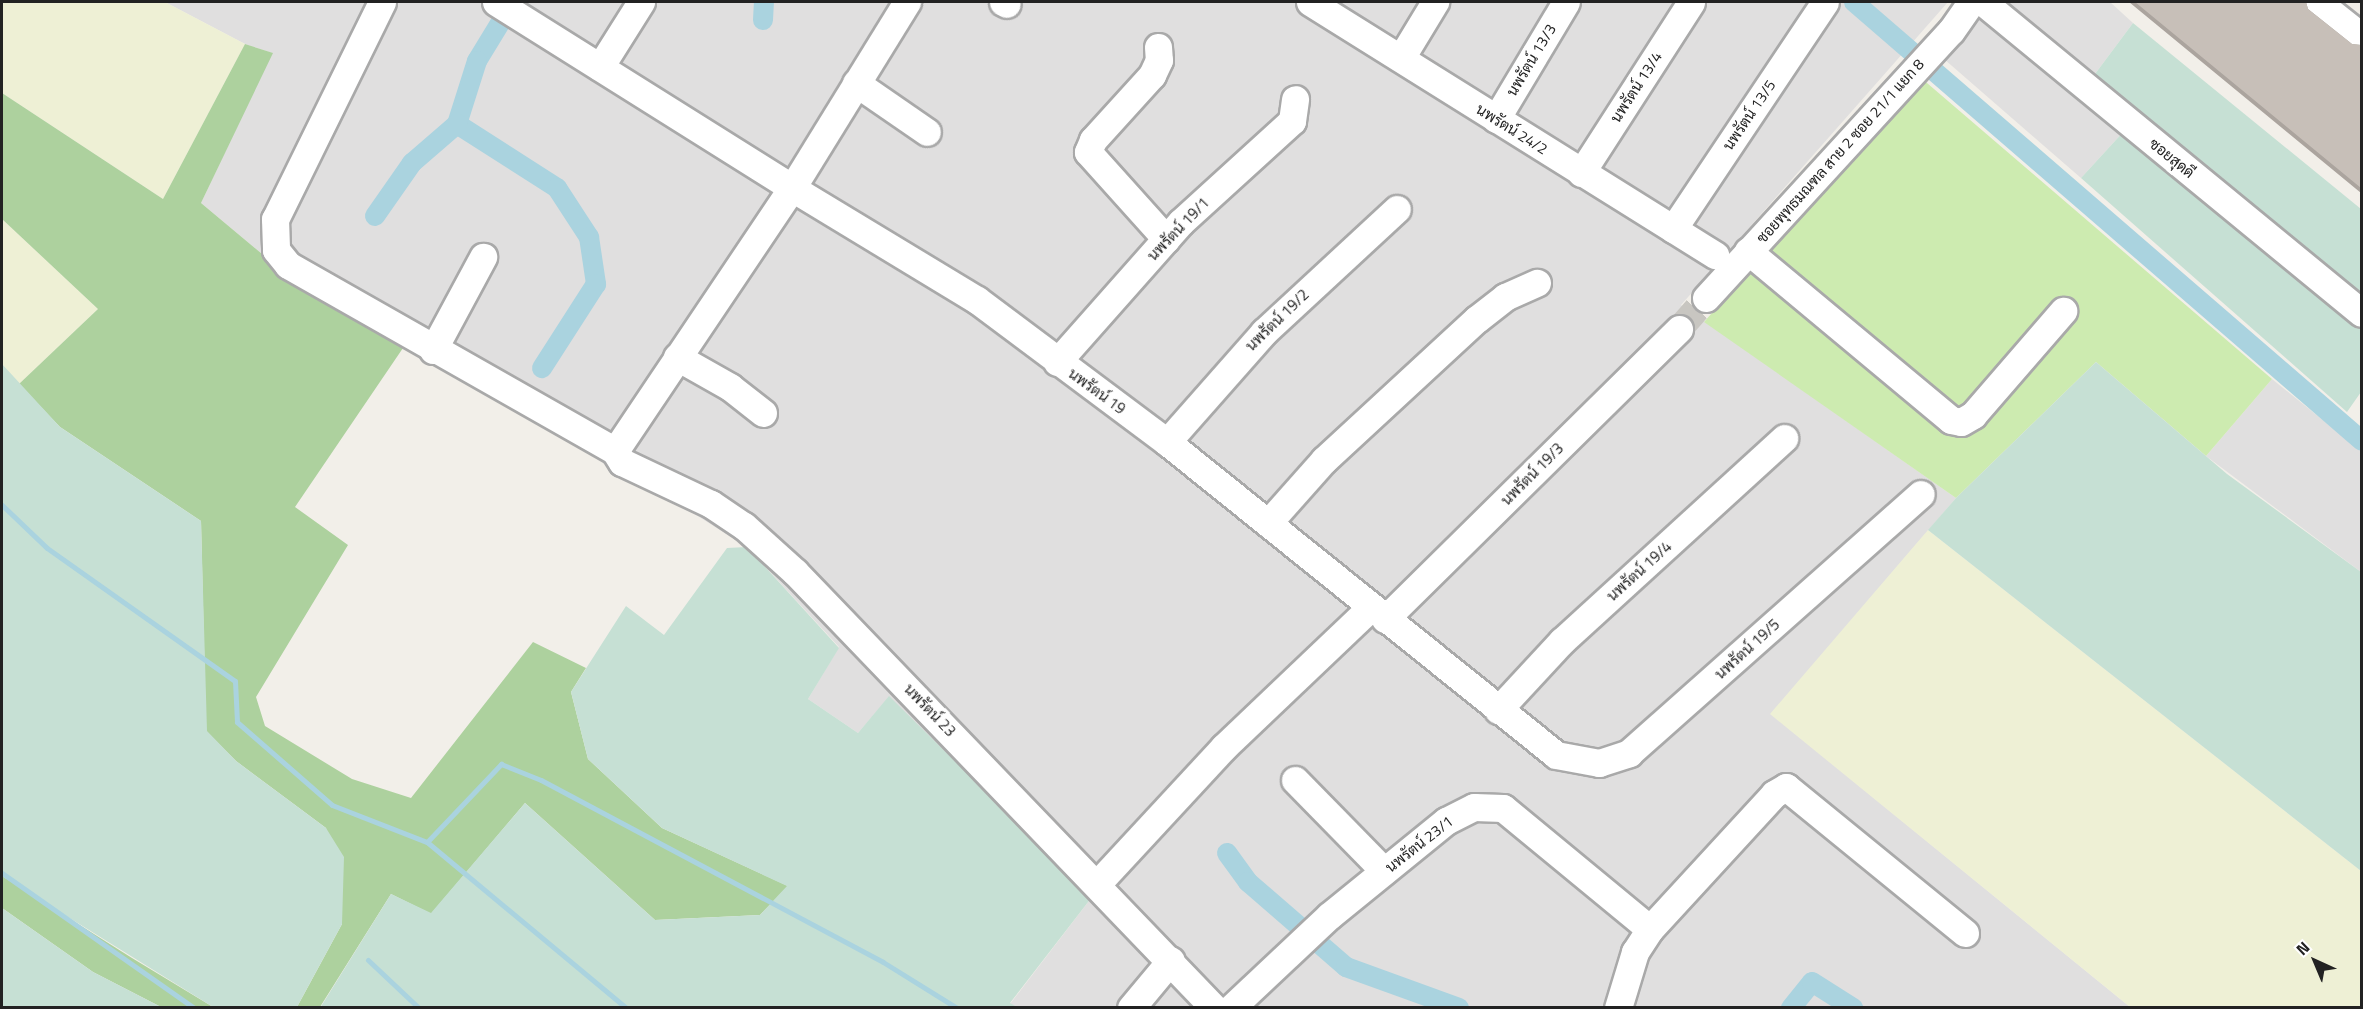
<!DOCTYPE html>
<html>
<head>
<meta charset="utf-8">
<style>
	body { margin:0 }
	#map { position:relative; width:2363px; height:1009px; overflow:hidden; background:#f2efe9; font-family:"Titillium Web",Sarabun,sans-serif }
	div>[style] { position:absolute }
	.residential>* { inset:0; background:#e0dfdf }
	.farmland>* { inset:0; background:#eef0d5 }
	.grass>* { inset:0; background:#cdebb0 }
	.forest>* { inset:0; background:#add19e }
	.wetland>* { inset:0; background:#c6e0d4 }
	.stream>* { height:5px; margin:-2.5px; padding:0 2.5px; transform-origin:2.5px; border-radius:2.5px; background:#aad3df }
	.canal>* { height:20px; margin:-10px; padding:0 10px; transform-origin:10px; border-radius:10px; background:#aad3df }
	.minor-tunnel>* { height:27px; margin-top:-13.5px; transform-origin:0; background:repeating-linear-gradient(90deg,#c8c6c1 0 27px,transparent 0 41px) }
	.roads { filter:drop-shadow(2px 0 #a9a9a9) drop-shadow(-2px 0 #a9a9a9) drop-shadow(0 2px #a9a9a9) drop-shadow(0 -2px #a9a9a9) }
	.minor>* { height:27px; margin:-13.5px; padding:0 13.5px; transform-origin:13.5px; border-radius:13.5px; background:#fff }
	.wall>* { inset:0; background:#aba49e }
	.building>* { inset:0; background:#c7bfb8 }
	span { translate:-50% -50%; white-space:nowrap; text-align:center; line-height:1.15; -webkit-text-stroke:6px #fff; paint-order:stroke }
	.street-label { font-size:15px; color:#222 }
	.frame { position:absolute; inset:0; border:3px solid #222; pointer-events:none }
	.north { position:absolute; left:2285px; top:931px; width:60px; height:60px; -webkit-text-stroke:4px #fff; paint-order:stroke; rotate:316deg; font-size:16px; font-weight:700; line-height:24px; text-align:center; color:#222 }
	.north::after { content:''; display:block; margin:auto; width:21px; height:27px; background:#222; clip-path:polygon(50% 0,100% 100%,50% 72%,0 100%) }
</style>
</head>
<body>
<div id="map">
	<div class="residential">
		<div style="clip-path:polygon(165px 2px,1948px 2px,1681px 305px,1956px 498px,1771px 714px,2130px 1007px,1017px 1007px,1010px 1004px,1092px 897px,889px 697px,858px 733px,808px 699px,839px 647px,747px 547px,658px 491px,403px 348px,274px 264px,201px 203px,272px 53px,245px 44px)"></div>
		<div style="clip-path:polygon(1995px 2px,2110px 2px,2133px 23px,2095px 74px,2137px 117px,2081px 178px,1944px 59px)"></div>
		<div style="clip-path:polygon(2272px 379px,2361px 451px,2361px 572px,2206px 456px)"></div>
	</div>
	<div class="farmland">
		<div style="clip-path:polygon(2px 2px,165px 2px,245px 44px,163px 199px,2px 93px)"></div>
		<div style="clip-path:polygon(2px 219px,98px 309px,19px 384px,2px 364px)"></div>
		<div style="clip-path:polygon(1928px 530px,2361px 871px,2361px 1007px,2130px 1007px,1770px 714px)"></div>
	</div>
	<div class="grass">
		<div style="clip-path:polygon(1920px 77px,2272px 379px,2206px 456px,2096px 362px,1956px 498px,1704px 322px)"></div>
	</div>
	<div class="forest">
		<div style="clip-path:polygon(245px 44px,273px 53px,201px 203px,274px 264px,403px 348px,295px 507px,348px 545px,256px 697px,265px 726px,352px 779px,411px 798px,533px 642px,586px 668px,571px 692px,588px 759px,662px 828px,788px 886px,760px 915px,655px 920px,525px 803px,431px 914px,391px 894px,320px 1007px,297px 1007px,342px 924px,326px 828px,236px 761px,206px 731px,201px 521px,60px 427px,19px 384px,98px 309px,2px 219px,2px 93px,163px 199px)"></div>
		<div style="clip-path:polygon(2px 876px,132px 958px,213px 1007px,161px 1007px,93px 972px,2px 908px)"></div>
	</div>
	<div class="wetland">
		<div style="clip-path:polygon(2133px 23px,2361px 209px,2361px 392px,2347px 412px,2081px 178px,2137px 117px,2095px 74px)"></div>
		<div style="clip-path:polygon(2096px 362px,2227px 474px,2361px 572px,2361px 871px,1928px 530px,1956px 498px)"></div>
		<div style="clip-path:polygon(2px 364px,60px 427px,201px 521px,207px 731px,236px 761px,326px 828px,344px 857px,342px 924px,297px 1007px,213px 1007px,2px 876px)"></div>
		<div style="clip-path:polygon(747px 547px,839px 648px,808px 699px,858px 733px,889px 696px,1092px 897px,1010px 1003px,1017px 1007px,320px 1008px,391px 894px,431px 913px,525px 803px,655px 920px,760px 915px,787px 886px,662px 828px,588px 759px,571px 692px,626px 606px,664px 635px,727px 548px)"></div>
		<div style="clip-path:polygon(2px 908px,93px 972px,161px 1007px,2px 1007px)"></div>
	</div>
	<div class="stream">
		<div style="left:2px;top:505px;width:62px;rotate:43.7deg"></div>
		<div style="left:47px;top:548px;width:230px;rotate:35.3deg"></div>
		<div style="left:235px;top:681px;width:41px;rotate:87.2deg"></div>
		<div style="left:237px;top:722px;width:126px;rotate:41.1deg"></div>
		<div style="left:332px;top:805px;width:102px;rotate:21.3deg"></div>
		<div style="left:427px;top:842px;width:108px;rotate:-46.5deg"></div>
		<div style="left:501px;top:764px;width:43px;rotate:21.8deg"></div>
		<div style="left:541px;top:780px;width:387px;rotate:28deg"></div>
		<div style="left:883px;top:962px;width:87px;rotate:31.9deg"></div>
		<div style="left:427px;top:842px;width:259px;rotate:39.8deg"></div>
		<div style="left:2px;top:873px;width:235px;rotate:35.1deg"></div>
		<div style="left:368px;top:960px;width:70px;rotate:43.3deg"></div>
	</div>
	<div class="canal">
		<div style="left:513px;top:2px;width:69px;rotate:121.4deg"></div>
		<div style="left:477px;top:61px;width:66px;rotate:107.6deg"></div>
		<div style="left:457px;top:124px;width:119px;rotate:32.6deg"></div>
		<div style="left:557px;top:188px;width:59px;rotate:56.9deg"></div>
		<div style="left:589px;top:237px;width:48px;rotate:81.5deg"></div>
		<div style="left:596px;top:284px;width:100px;rotate:122.7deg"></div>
		<div style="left:1854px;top:2px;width:671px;rotate:40.83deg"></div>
		<div style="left:763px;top:20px;width:18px;rotate:-87deg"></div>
		<div style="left:375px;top:216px;width:65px;rotate:-55.1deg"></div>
		<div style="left:412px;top:163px;width:60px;rotate:-40.9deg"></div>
		<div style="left:1227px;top:853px;width:36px;rotate:54deg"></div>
		<div style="left:1248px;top:882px;width:130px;rotate:40.9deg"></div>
		<div style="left:1346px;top:967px;width:120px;rotate:19.9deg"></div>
		<div style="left:1791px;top:1008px;width:33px;rotate:-51deg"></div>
		<div style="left:1812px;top:982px;width:49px;rotate:32.4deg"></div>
	</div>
	<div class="minor-tunnel">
		<div style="left:1679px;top:329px;width:41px;rotate:-48.9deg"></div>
	</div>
	<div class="roads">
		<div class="minor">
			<div style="left:382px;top:2px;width:242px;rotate:116.2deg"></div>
			<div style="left:275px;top:219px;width:31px;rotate:88deg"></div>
			<div style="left:276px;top:250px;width:19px;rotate:51deg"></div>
			<div style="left:288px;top:265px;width:376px;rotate:29.6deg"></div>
			<div style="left:615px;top:451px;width:13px;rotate:58deg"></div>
			<div style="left:622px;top:462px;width:98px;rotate:25.3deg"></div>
			<div style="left:711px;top:504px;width:40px;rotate:34deg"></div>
			<div style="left:744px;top:526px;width:69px;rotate:42deg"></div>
			<div style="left:795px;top:572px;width:605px;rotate:46.14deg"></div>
			<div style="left:496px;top:2px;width:350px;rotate:32.1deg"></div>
			<div style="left:792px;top:188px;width:216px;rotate:31.2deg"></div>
			<div style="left:977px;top:300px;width:237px;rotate:36.8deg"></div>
			<div style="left:1167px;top:442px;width:499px;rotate:38.8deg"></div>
			<div style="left:1556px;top:755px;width:44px;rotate:10.5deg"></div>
			<div style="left:1599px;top:763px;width:32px;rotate:-18deg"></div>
			<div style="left:1629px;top:753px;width:390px;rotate:-41.6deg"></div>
			<div style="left:1003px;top:2px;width:4px;rotate:27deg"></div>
			<div style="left:1310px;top:2px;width:478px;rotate:32deg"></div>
			<div style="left:1983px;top:2px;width:490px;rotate:39.4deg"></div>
			<div style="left:2318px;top:2px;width:56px;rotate:38.5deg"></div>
			<div style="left:1158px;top:47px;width:13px;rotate:86deg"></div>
			<div style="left:1159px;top:60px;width:17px;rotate:115deg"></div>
			<div style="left:1152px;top:75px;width:88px;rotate:132.2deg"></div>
			<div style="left:1093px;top:140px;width:13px;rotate:113deg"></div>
			<div style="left:1088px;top:152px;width:117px;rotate:48.1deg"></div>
			<div style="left:1401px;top:58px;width:66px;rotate:-58.7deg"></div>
			<div style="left:600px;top:67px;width:77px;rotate:-57.8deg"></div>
			<div style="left:856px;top:83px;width:86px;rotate:34.6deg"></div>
			<div style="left:1496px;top:119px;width:136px;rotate:-59.1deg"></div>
			<div style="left:1581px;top:173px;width:203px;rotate:-57.2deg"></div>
			<div style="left:1673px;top:229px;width:273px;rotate:-56.2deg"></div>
			<div style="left:1748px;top:251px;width:264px;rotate:39.8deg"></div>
			<div style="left:1951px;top:420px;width:10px;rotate:11deg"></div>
			<div style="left:1961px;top:422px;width:14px;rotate:-30deg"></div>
			<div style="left:1973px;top:415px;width:138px;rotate:-49.1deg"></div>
			<div style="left:1706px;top:298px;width:362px;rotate:-47.5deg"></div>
			<div style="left:1951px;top:31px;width:35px;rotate:-55deg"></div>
			<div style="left:433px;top:350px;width:106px;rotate:-61.7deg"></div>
			<div style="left:677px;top:357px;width:61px;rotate:29.5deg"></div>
			<div style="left:730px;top:387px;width:42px;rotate:38.2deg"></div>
			<div style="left:1057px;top:362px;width:187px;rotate:-48.5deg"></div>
			<div style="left:1181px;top:222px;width:150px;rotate:-42.3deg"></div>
			<div style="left:1292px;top:121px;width:22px;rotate:-82deg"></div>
			<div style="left:1167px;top:442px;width:147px;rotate:-48.6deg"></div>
			<div style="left:1264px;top:332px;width:181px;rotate:-42.8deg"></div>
			<div style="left:615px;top:451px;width:317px;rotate:-56.1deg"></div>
			<div style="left:792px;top:188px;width:219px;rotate:-58.3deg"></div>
			<div style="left:1268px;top:523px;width:84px;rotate:-48.4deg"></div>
			<div style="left:1324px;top:460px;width:208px;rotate:-42.7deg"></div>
			<div style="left:1477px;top:319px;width:36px;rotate:-38deg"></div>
			<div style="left:1505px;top:297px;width:35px;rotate:-24deg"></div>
			<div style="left:1385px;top:619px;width:413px;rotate:-44.6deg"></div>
			<div style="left:1498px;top:710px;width:94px;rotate:-47.2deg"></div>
			<div style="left:1562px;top:641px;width:301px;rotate:-42.4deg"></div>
			<div style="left:1295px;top:780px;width:127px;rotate:45.6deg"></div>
			<div style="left:1098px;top:883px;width:185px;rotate:-47.2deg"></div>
			<div style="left:1224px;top:747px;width:203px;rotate:-43.6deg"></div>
			<div style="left:1131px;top:1008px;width:62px;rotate:-50.2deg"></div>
			<div style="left:1231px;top:1008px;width:134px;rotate:-43.2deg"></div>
			<div style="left:1329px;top:916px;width:151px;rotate:-39.1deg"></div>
			<div style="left:1446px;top:821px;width:31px;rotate:-27deg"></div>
			<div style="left:1474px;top:807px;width:29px;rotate:2deg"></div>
			<div style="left:1503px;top:808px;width:190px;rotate:39.5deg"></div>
			<div style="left:1618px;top:1008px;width:59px;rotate:-73.1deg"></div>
			<div style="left:1635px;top:952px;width:27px;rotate:-57deg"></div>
			<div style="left:1650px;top:929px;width:183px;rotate:-47.4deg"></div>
			<div style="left:1774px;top:794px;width:14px;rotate:-30deg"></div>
			<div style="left:1786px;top:787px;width:231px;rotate:39.2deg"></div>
		</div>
	</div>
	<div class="wall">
		<div style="clip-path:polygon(2129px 2px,2306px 2px,2308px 9px,2352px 44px,2361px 45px,2361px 193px)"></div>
	</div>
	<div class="building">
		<div style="clip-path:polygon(2135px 2px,2306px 2px,2308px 9px,2352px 44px,2361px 45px,2361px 188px)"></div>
	</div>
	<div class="street-label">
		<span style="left:1531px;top:60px;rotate:-59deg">นพรัตน์ 13/3</span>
		<span style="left:1636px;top:87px;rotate:-57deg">นพรัตน์ 13/4</span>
		<span style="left:1749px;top:115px;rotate:-56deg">นพรัตน์ 13/5</span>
		<span style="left:1512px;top:129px;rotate:32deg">นพรัตน์ 24/2</span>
		<span style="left:1840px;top:151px;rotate:-48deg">ซอยพุทธมณฑล สาย 2 ซอย 21/1 แยก 8</span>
		<span style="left:2172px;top:158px;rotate:39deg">ซอยสุดดี</span>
		<span style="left:1178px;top:229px;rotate:-46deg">นพรัตน์ 19/1</span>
		<span style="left:1277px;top:320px;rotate:-44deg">นพรัตน์ 19/2</span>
		<span style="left:1097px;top:391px;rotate:36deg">นพรัตน์ 19</span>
		<span style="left:1532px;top:474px;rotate:-45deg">นพรัตน์ 19/3</span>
		<span style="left:1639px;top:571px;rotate:-42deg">นพรัตน์ 19/4</span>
		<span style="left:1747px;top:649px;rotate:-42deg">นพรัตน์ 19/5</span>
		<span style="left:930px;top:710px;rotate:46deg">นพรัตน์ 23</span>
		<span style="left:1419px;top:844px;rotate:-38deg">นพรัตน์ 23/1</span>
	</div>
	<div class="frame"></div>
	<div class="north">N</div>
</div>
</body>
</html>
